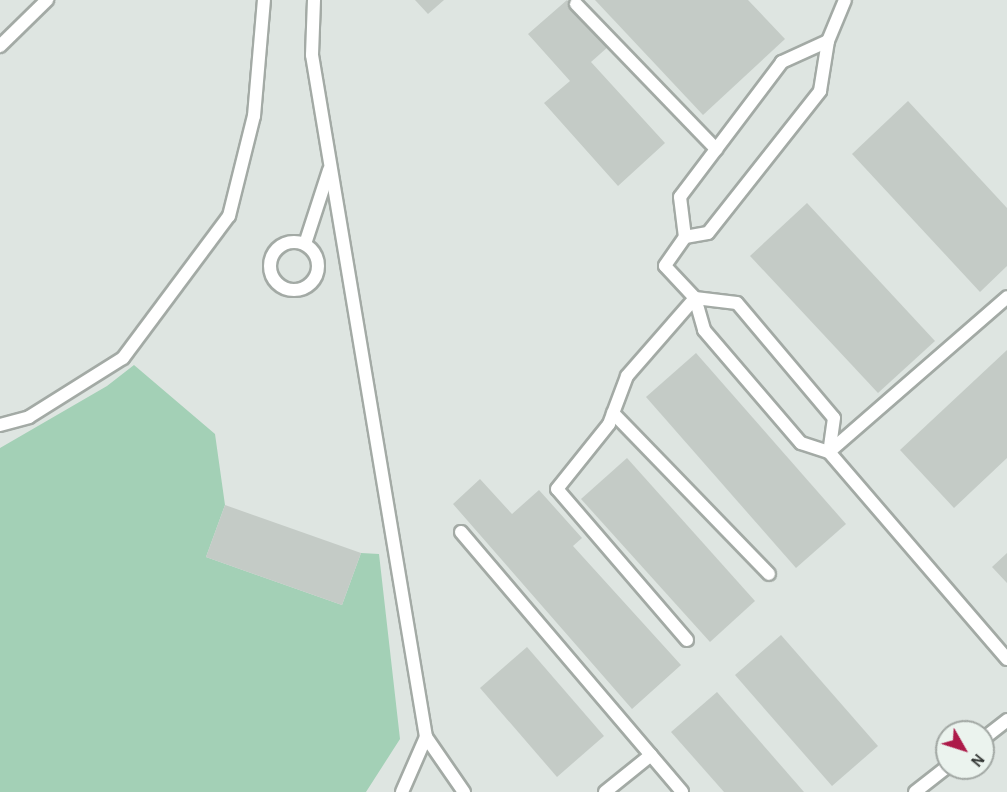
<!DOCTYPE html>
<html>
<head>
<meta charset="utf-8">
<style>
	body { margin:0 }
	#map { position:relative; width:1007px; height:792px; overflow:hidden; background:#dee5e1; font-family:"Alegreya Sans",sans-serif }
	div>[style] { position:absolute }
	.green>* { inset:0; background:#a3d0b6 }
	.building>* { inset:0; background:#c4cbc6 }
	.roads { filter:drop-shadow(2px 0 #a3aaa5) drop-shadow(-2px 0 #a3aaa5) drop-shadow(0 2px #a3aaa5) drop-shadow(0 -2px #a3aaa5) }
	.lane>* { height:12px; margin:-6px; padding:0 6px; transform-origin:6px; border-radius:6px; background:#fff }
	.lane>.ring { margin:-6px; padding:0; box-sizing:content-box; background:none; border:12px solid #fff; border-radius:50% }
	span { translate:-50% -50%; white-space:nowrap; text-align:center; line-height:1.15; -webkit-text-stroke:6px #ebf3ee; paint-order:stroke }
	.north { position:absolute; left:935px; top:720px; width:60px; height:60px; box-sizing:border-box; background:#ebf3ee; border:2px solid #a2a8a4; border-radius:50%; rotate:129deg; font-size:16px; font-weight:700; line-height:24px; text-align:center; color:#353836 }
	.north::after { content:''; display:block; margin:auto; width:21px; height:27px; background:#ad1a49; clip-path:polygon(50% 0,100% 100%,50% 72%,0 100%) }
</style>
</head>
<body>
<div id="map">
	<div class="green">
		<div style="clip-path:polygon(134px 365px,215px 434px,225px 505px,206px 557px,342px 605px,361px 553px,379px 554px,400px 739px,366px 792px,0 792px,0 448px,107px 386px)"></div>
	</div>
	<div class="building">
		<div style="clip-path:polygon(415px 0,444px 0,428px 14px)"></div>
		<div style="clip-path:polygon(567px 0,609px 46px,591px 62px,665px 143px,618px 186px,544px 103px,570px 81px,528px 34px)"></div>
		<div style="clip-path:polygon(595px 0,748px 0,785px 39px,703px 115px)"></div>
		<div style="clip-path:polygon(908px 101px,1007px 208px,1007px 266px,980px 292px,852px 154px)"></div>
		<div style="clip-path:polygon(807px 203px,935px 341px,878px 393px,750px 256px)"></div>
		<div style="clip-path:polygon(1007px 350px,1007px 458px,954px 508px,900px 450px)"></div>
		<div style="clip-path:polygon(696px 353px,846px 524px,796px 568px,646px 397px)"></div>
		<div style="clip-path:polygon(627px 458px,755px 601px,710px 642px,581px 499px)"></div>
		<div style="clip-path:polygon(480px 479px,512px 514px,539px 490px,582px 538px,573px 546px,681px 665px,632px 709px,453px 504px)"></div>
		<div style="clip-path:polygon(225px 505px,361px 553px,342px 605px,206px 557px)"></div>
		<div style="clip-path:polygon(1007px 553px,1007px 583px,992px 567px)"></div>
		<div style="clip-path:polygon(781px 635px,878px 746px,832px 786px,735px 675px)"></div>
		<div style="clip-path:polygon(527px 647px,604px 736px,557px 777px,480px 688px)"></div>
		<div style="clip-path:polygon(717px 692px,804px 792px,724px 792px,671px 732px)"></div>
	</div>
	<div class="roads">
		<div class="lane">
			<div style="left:314px;top:0;width:55px;rotate:92.1deg"></div>
			<div style="left:312px;top:55px;width:691px;rotate:80.51deg"></div>
			<div style="left:426px;top:737px;width:60px;rotate:113.6deg"></div>
			<div style="left:576px;top:4px;width:202px;rotate:46deg"></div>
			<div style="left:828px;top:41px;width:44px;rotate:-67.5deg"></div>
			<div style="left:0;top:46px;width:66px;rotate:-44.4deg"></div>
			<div style="left:685px;top:237px;width:23px;rotate:-10deg"></div>
			<div style="left:708px;top:233px;width:181px;rotate:-51.7deg"></div>
			<div style="left:820px;top:91px;width:51px;rotate:-80.9deg"></div>
			<div style="left:828px;top:41px;width:51px;rotate:155.5deg"></div>
			<div style="left:782px;top:62px;width:169px;rotate:127.1deg"></div>
			<div style="left:680px;top:197px;width:40px;rotate:82.9deg"></div>
			<div style="left:685px;top:237px;width:35px;rotate:125deg"></div>
			<div style="left:665px;top:266px;width:44px;rotate:46.8deg"></div>
			<div style="left:695px;top:298px;width:33px;rotate:74deg"></div>
			<div style="left:704px;top:330px;width:149px;rotate:49.4deg"></div>
			<div style="left:801px;top:443px;width:29px;rotate:18deg"></div>
			<div style="left:829px;top:452px;width:273px;rotate:49.3deg"></div>
			<div class="ring" style="left:270px;top:242px;width:36px;height:36px"></div>
			<div style="left:305px;top:244px;width:78px;rotate:-72deg"></div>
			<div style="left:695px;top:298px;width:42px;rotate:6.8deg"></div>
			<div style="left:737px;top:303px;width:150px;rotate:49.9deg"></div>
			<div style="left:834px;top:418px;width:34px;rotate:98deg"></div>
			<div style="left:613px;top:413px;width:224px;rotate:45.9deg"></div>
			<div style="left:0;top:425px;width:30px;rotate:-15deg"></div>
			<div style="left:29px;top:417px;width:111px;rotate:-32.1deg"></div>
			<div style="left:123px;top:358px;width:177px;rotate:-53.3deg"></div>
			<div style="left:229px;top:216px;width:103px;rotate:-76deg"></div>
			<div style="left:254px;top:116px;width:116px;rotate:-85.1deg"></div>
			<div style="left:829px;top:452px;width:236px;rotate:-41deg"></div>
			<div style="left:461px;top:532px;width:341px;rotate:49.6deg"></div>
			<div style="left:687px;top:640px;width:199px;rotate:-130.7deg"></div>
			<div style="left:557px;top:489px;width:83px;rotate:-51.3deg"></div>
			<div style="left:609px;top:424px;width:51px;rotate:-69.4deg"></div>
			<div style="left:627px;top:376px;width:103px;rotate:-48.9deg"></div>
			<div style="left:426px;top:737px;width:67px;rotate:55.4deg"></div>
			<div style="left:983px;top:739px;width:31px;rotate:-38deg"></div>
			<div style="left:605px;top:792px;width:59px;rotate:-38.8deg"></div>
			<div style="left:915px;top:792px;width:41px;rotate:-38deg"></div>
		</div>
	</div>
	<div class="north">N</div>
</div>
</body>
</html>
